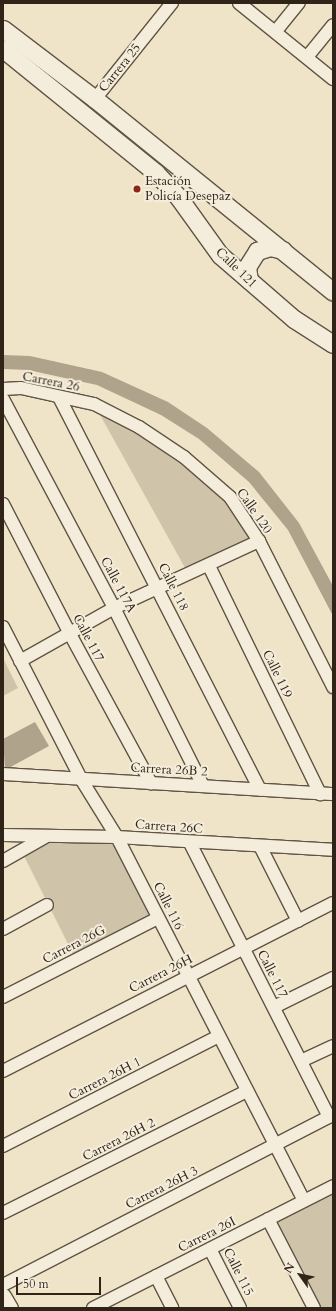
<!DOCTYPE html>
<html>
<head>
<meta charset="utf-8">
<style>
	body { margin:0 }
	#map { position:relative; width:336px; height:1311px; overflow:hidden; background:#f0e4c8; font-family:Cardo,serif }
	div>[style] { position:absolute }
	.green>* { inset:0; background:#cfc3aa }
	.water>* { inset:0; background:#afa38c }
	.roads { filter:drop-shadow(1px 0 #605445) drop-shadow(-1px 0 #605445) drop-shadow(0 1px #605445) drop-shadow(0 -1px #605445) }
	.minor>* { height:12px; margin:-6px; padding:0 6px; transform-origin:6px; border-radius:6px; background:#f5eddb }
	.tertiary>* { height:15px; margin:-7.5px; padding:0 7.5px; transform-origin:7.5px; border-radius:7.5px; background:#f5eddb }
	.secondary>* { height:17px; margin:-8.5px; padding:0 8.5px; transform-origin:8.5px; border-radius:8.5px; background:#f5eddb }
	.dots>* { width:11px; height:11px; translate:-50% -50%; box-sizing:border-box; border:2px solid #f5eddb; border-radius:50% }
	span { translate:-50% -50%; white-space:nowrap; text-align:center; line-height:1.15; -webkit-text-stroke:4px #f5eddb; paint-order:stroke }
	.street-label { font-size:13px; color:#302419 }
	.poi-label { font-size:13px; color:#302419 }
	.left { translate:0 -50%; text-align:left }
	.frame { position:absolute; inset:0; border:4px solid #302419; pointer-events:none }
	.north { position:absolute; left:280px; top:1255px; width:40px; height:40px; -webkit-text-stroke:3px #f5eddb; paint-order:stroke; rotate:303deg; font-size:11px; font-weight:700; line-height:16px; text-align:center; color:#302419 }
	.north::after { content:''; display:block; margin:auto; width:14px; height:18px; background:#302419; clip-path:polygon(50% 0,100% 100%,50% 72%,0 100%) }
	.scale { position:absolute; left:16px; top:1277px; width:85px; height:18px; box-sizing:border-box; border:2px solid #302419; border-top:0; padding-left:5px; font-size:12px; line-height:14px; white-space:nowrap; color:#302419; -webkit-text-stroke:3px #f5eddb; paint-order:stroke }
</style>
</head>
<body>
<div id="map">
	<div class="green">
		<div style="clip-path:polygon(94px 404px,139px 427px,230px 497px,259px 541px,189px 575px)"></div>
		<div style="clip-path:polygon(3px 658px,18px 688px,3px 696px)"></div>
		<div style="clip-path:polygon(45px 837px,117px 837px,158px 918px,76px 960px,22px 852px)"></div>
		<div style="clip-path:polygon(333px 1186px,333px 1308px,314px 1308px,268px 1219px)"></div>
	</div>
	<div class="water">
		<div style="clip-path:polygon(3px 355px,30px 356px,102px 372px,168px 402px,207px 428px,259px 472px,299px 523px,333px 586px,333px 616px,288px 530px,249px 482px,199px 439px,161px 415px,97px 385px,28px 370px,3px 369px)"></div>
		<div style="clip-path:polygon(35px 722px,49px 746px,5px 770px,3px 739px)"></div>
	</div>
	<div class="roads">
		<div class="minor">
			<div style="left:239px;top:3px;width:121px;rotate:39deg"></div>
			<div style="left:276px;top:31px;width:36px;rotate:-51deg"></div>
			<div style="left:307px;top:57px;width:41px;rotate:-50.9deg"></div>
			<div style="left:95px;top:99px;width:123px;rotate:-51.3deg"></div>
			<div style="left:3px;top:389px;width:18px;rotate:-3deg"></div>
			<div style="left:21px;top:388px;width:75px;rotate:12.4deg"></div>
			<div style="left:94px;top:404px;width:51px;rotate:27.1deg"></div>
			<div style="left:139px;top:427px;width:54px;rotate:33.7deg"></div>
			<div style="left:184px;top:457px;width:61px;rotate:41deg"></div>
			<div style="left:230px;top:497px;width:53px;rotate:56.6deg"></div>
			<div style="left:259px;top:541px;width:164px;rotate:63.1deg"></div>
			<div style="left:59px;top:397px;width:441px;rotate:62.9deg"></div>
			<div style="left:3px;top:399px;width:237px;rotate:62deg"></div>
			<div style="left:114px;top:608px;width:199px;rotate:63.4deg"></div>
			<div style="left:3px;top:504px;width:146px;rotate:62.7deg"></div>
			<div style="left:70px;top:634px;width:170px;rotate:61.5deg"></div>
			<div style="left:209px;top:566px;width:254px;rotate:64deg"></div>
			<div style="left:3px;top:627px;width:171px;rotate:62.8deg"></div>
			<div style="left:81px;top:779px;width:68px;rotate:58.2deg"></div>
			<div style="left:117px;top:837px;width:409px;rotate:62.8deg"></div>
			<div style="left:20px;top:661px;width:108px;rotate:-29.4deg"></div>
			<div style="left:114px;top:608px;width:160px;rotate:-24.8deg"></div>
			<div style="left:3px;top:774px;width:331px;rotate:3.5deg"></div>
			<div style="left:3px;top:835px;width:114px;rotate:1deg"></div>
			<div style="left:117px;top:837px;width:216px;rotate:3.4deg"></div>
			<div style="left:190px;top:843px;width:307px;rotate:63.1deg"></div>
			<div style="left:260px;top:846px;width:84px;rotate:63.1deg"></div>
			<div style="left:3px;top:861px;width:48px;rotate:-29.7deg"></div>
			<div style="left:3px;top:929px;width:50px;rotate:-28.6deg"></div>
			<div style="left:3px;top:997px;width:174px;rotate:-27deg"></div>
			<div style="left:274px;top:1007px;width:66px;rotate:-26.2deg"></div>
			<div style="left:301px;top:1061px;width:35px;rotate:-25deg"></div>
			<div style="left:3px;top:1071px;width:370px;rotate:-27deg"></div>
			<div style="left:3px;top:1146px;width:242px;rotate:-27deg"></div>
			<div style="left:3px;top:1213px;width:273px;rotate:-26.6deg"></div>
			<div style="left:268px;top:1219px;width:100px;rotate:62.7deg"></div>
			<div style="left:210px;top:1249px;width:66px;rotate:63deg"></div>
			<div style="left:156px;top:1276px;width:36px;rotate:63deg"></div>
			<div style="left:3px;top:1285px;width:371px;rotate:-27.3deg"></div>
			<div style="left:93px;top:1308px;width:269px;rotate:-26.9deg"></div>
		</div>
		<div class="tertiary">
			<div style="left:3px;top:1296px;width:14px;rotate:60deg"></div>
		</div>
		<div class="secondary">
			<div style="left:3px;top:29px;width:116px;rotate:37.3deg"></div>
			<div style="left:95px;top:99px;width:306px;rotate:39deg"></div>
			<div style="left:3px;top:49px;width:197px;rotate:39deg"></div>
			<div style="left:156px;top:173px;width:34px;rotate:47deg"></div>
			<div style="left:179px;top:198px;width:70px;rotate:54.3deg"></div>
			<div style="left:220px;top:255px;width:98px;rotate:40.9deg"></div>
			<div style="left:294px;top:319px;width:46px;rotate:32.7deg"></div>
			<div style="left:249px;top:280px;width:13px;rotate:-99deg"></div>
			<div style="left:247px;top:267px;width:19px;rotate:-58deg"></div>
			<div style="left:257px;top:251px;width:14px;rotate:-17deg"></div>
			<div style="left:270px;top:247px;width:13px;rotate:13deg"></div>
		</div>
	</div>
	<div class="dots">
		<div style="left:137px;top:189px;background:#8f2418"></div>
	</div>
	<div class="street-label">
		<span style="left:120px;top:68px;rotate:-51deg">Carrera 25</span>
		<span style="left:236px;top:268px;rotate:44deg">Calle 121</span>
		<span style="left:51px;top:382px;rotate:11deg">Carrera 26</span>
		<span style="left:254px;top:511px;rotate:55deg">Calle 120</span>
		<span style="left:118px;top:585px;rotate:62deg">Calle 117A</span>
		<span style="left:173px;top:587px;rotate:63deg">Calle 118</span>
		<span style="left:88px;top:638px;rotate:62deg">Calle 117</span>
		<span style="left:277px;top:674px;rotate:64deg">Calle 119</span>
		<span style="left:169px;top:770px;rotate:3deg">Carrera 26B 2</span>
		<span style="left:169px;top:827px;rotate:4deg">Carrera 26C</span>
		<span style="left:168px;top:906px;rotate:63deg">Calle 116</span>
		<span style="left:74px;top:945px;rotate:-27deg">Carrera 26G</span>
		<span style="left:161px;top:974px;rotate:-27deg">Carrera 26H</span>
		<span style="left:272px;top:974px;rotate:63deg">Calle 117</span>
		<span style="left:105px;top:1079px;rotate:-27deg">Carrera 26H 1</span>
		<span style="left:119px;top:1140px;rotate:-27deg">Carrera 26H 2</span>
		<span style="left:162px;top:1188px;rotate:-27deg">Carrera 26H 3</span>
		<span style="left:207px;top:1235px;rotate:-27deg">Carrera 26I</span>
		<span style="left:238px;top:1272px;rotate:63deg">Calle 115</span>
	</div>
	<div class="poi-label">
		<span class="left" style="left:145px;top:189px">Estación<br>Policía Desepaz</span>
	</div>
	<div class="frame"></div>
	<div class="north">N</div>
	<div class="scale">50 m</div>
</div>
</body>
</html>
